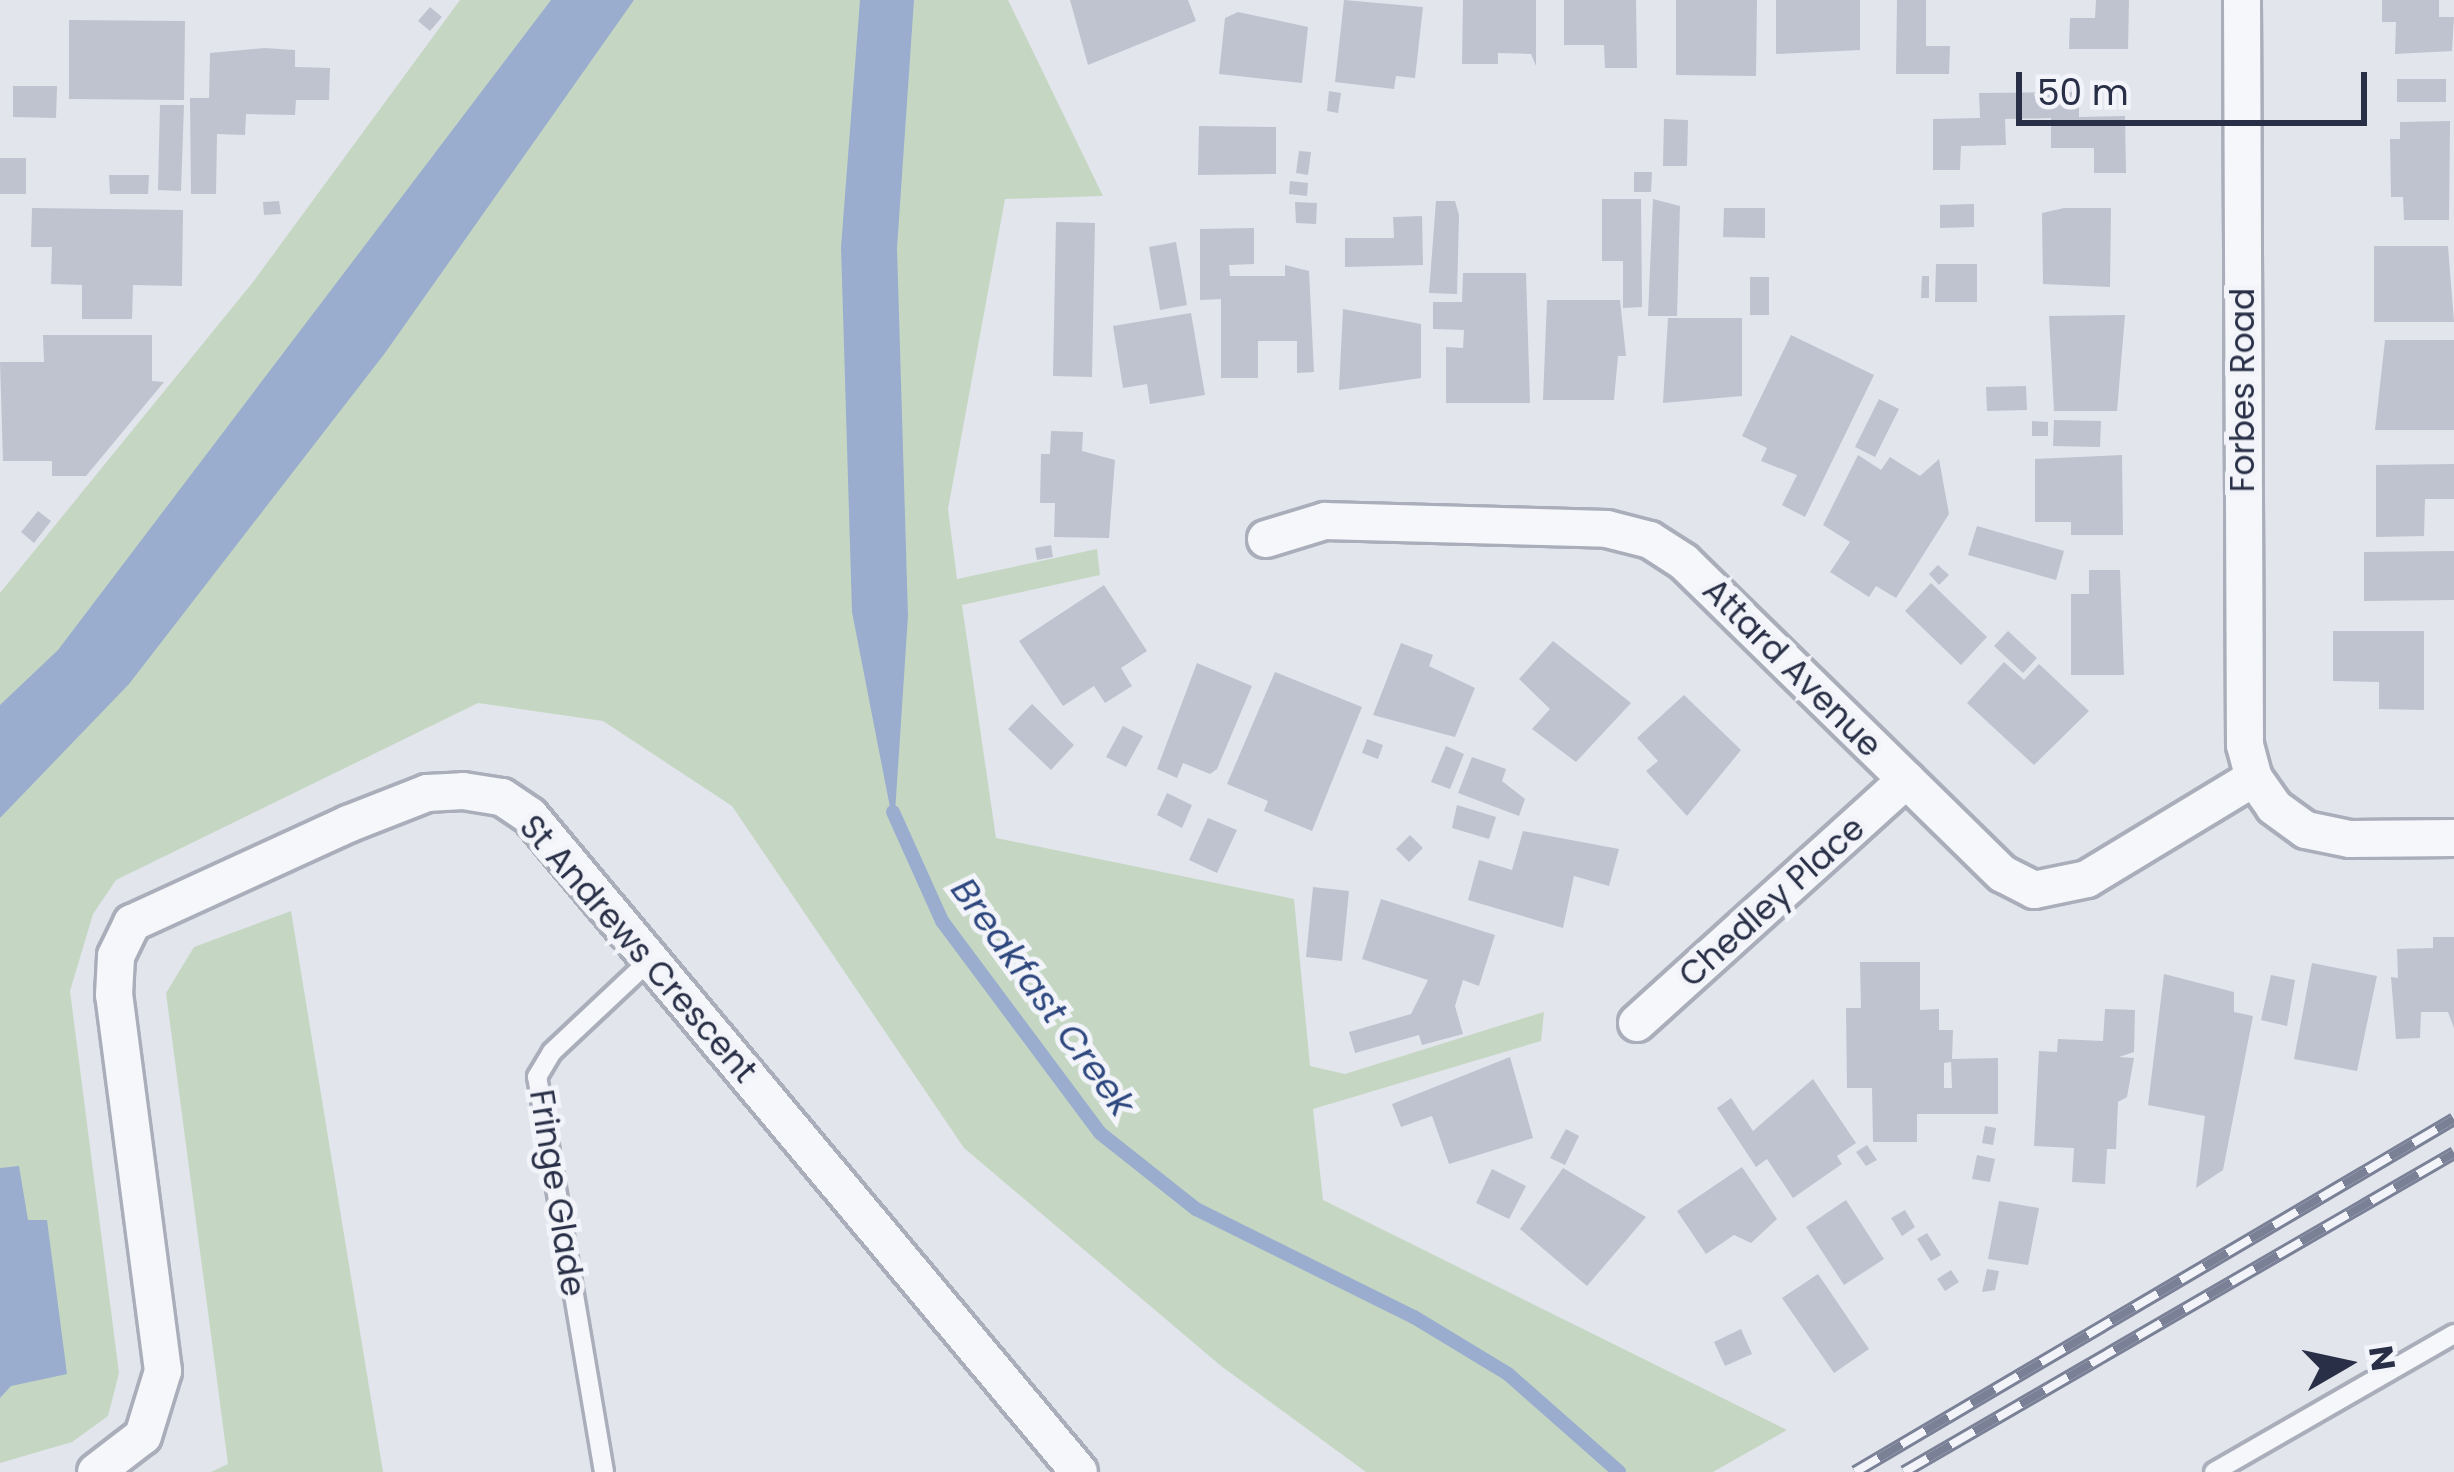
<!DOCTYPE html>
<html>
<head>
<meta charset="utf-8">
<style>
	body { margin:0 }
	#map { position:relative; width:2454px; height:1472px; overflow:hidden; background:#e2e5ec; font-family:Poppins,sans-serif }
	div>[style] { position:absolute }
	.green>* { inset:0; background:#c5d7c3 }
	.water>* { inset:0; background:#9aadcf }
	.stream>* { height:14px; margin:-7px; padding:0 7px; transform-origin:7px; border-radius:7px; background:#9aadcf }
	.building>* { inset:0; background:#bfc3cf }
	.roads { filter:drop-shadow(3px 0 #aaaeba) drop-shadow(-3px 0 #aaaeba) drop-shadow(0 3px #aaaeba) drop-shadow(0 -3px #aaaeba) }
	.service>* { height:18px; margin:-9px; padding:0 9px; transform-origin:9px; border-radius:9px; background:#f6f7fa }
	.minor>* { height:36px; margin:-18px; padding:0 18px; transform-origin:18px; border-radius:18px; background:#f6f7fa }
	.rail>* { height:14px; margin-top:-7px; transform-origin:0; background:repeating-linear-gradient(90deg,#f2f4f9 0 27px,#7a8197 0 54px); box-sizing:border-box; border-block:3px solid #7a8197 }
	span { translate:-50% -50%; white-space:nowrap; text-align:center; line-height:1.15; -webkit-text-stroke:10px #f2f4f9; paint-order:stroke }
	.street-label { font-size:33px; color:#282f46 }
	.water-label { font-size:36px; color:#2e487f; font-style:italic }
	.north { position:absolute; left:2286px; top:1304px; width:120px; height:120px; -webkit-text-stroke:9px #f2f4f9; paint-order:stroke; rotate:81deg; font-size:33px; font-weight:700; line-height:48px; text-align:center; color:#282f46 }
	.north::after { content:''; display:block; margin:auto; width:42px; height:54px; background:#282f46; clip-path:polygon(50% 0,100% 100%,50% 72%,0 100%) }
	.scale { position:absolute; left:2016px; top:72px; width:351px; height:54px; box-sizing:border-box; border:6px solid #282f46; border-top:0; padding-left:15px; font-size:36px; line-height:42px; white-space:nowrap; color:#282f46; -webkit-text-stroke:9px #f2f4f9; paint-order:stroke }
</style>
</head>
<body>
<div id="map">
	<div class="green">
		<div style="clip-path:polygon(460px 0,1008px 0,1103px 196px,1005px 199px,948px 509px,957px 579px,1097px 549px,1100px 575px,962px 605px,996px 838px,1294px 899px,1310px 1066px,1345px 1074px,1544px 1012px,1541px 1041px,1313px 1109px,1323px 1200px,1787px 1430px,1713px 1472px,1366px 1472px,1221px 1366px,964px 1148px,732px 806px,603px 721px,478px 703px,116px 880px,93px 914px,70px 991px,119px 1373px,108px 1416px,72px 1442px,0 1463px,0 593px,253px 282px)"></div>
		<div style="clip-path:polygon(291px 911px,383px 1472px,211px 1472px,228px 1464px,166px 993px,194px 947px)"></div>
	</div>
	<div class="water">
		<div style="clip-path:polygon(551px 0,634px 0,385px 353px,129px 684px,0 818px,0 705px,58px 650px)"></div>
		<div style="clip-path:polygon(860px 0,914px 0,897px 248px,908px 616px,894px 828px,852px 612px,841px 247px)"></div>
		<div style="clip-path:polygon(19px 1166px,28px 1220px,47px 1220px,67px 1374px,11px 1386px,0 1398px,0 1168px)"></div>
	</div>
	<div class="stream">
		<div style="left:893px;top:812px;width:120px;rotate:65.8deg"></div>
		<div style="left:942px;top:921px;width:264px;rotate:53.3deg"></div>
		<div style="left:1100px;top:1133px;width:122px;rotate:38.4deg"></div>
		<div style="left:1196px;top:1209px;width:243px;rotate:26.4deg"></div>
		<div style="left:1414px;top:1317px;width:110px;rotate:31.2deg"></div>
		<div style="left:1508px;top:1374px;width:148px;rotate:41.4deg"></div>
	</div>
	<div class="building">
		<div style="clip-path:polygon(1070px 0,1188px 0,1196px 21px,1088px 65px)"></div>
		<div style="clip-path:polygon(1344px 0,1423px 7px,1415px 78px,1396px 76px,1394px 89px,1335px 82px)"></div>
		<div style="clip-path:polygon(1463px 0,1536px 0,1536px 66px,1531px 54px,1498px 53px,1498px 64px,1462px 64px)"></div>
		<div style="clip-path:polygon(1564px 0,1636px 0,1637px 68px,1605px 68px,1604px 45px,1564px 45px)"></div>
		<div style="clip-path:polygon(1676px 0,1757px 0,1756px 76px,1676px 75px)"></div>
		<div style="clip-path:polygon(1776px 0,1860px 0,1860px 50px,1776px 54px)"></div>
		<div style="clip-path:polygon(1897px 0,1926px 0,1926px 46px,1950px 46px,1949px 74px,1896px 74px)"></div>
		<div style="clip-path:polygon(2096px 0,2129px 0,2128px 49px,2069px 49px,2070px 18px,2095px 18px)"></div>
		<div style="clip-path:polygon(2382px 0,2439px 0,2439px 17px,2454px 17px,2452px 51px,2395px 54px,2396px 22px,2382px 22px)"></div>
		<div style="clip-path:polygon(430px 7px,442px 17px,430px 31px,418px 21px)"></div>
		<div style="clip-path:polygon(1238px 12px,1308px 27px,1302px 83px,1219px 74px,1225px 18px)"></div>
		<div style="clip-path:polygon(69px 20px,185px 21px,184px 100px,69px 99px)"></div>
		<div style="clip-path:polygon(265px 48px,295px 50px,295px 67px,330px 68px,329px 100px,296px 100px,295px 115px,246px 114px,245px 135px,217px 134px,216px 194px,191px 194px,190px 98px,209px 98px,210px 53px)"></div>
		<div style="clip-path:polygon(2397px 79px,2446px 79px,2446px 102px,2397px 102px)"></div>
		<div style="clip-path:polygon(13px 86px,57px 86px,56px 118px,13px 117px)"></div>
		<div style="clip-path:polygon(1329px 91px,1341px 93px,1338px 113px,1327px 111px)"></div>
		<div style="clip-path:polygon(2079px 92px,2079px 117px,2125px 116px,2126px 173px,2094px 173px,2094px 148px,2051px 148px,2051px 118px,2005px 119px,2006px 145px,1961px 146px,1960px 170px,1933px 170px,1933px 119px,1980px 118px,1979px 93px)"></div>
		<div style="clip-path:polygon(160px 105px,184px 105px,181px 191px,158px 190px)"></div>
		<div style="clip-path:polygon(1664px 119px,1688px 120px,1687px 166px,1663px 166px)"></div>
		<div style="clip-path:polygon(2450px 121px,2449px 220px,2404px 220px,2403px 197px,2391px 197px,2390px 139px,2400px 139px,2400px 122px)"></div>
		<div style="clip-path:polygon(1199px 126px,1276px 127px,1276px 174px,1198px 175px)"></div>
		<div style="clip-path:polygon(1299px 151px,1311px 152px,1308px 175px,1296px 173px)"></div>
		<div style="clip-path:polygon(0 158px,26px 158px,26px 194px,0 194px)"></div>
		<div style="clip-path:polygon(1634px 172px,1652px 172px,1651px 192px,1634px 192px)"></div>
		<div style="clip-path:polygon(109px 175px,149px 175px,148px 194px,110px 194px)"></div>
		<div style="clip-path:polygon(1290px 181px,1308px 183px,1307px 196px,1289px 194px)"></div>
		<div style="clip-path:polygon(1602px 199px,1641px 199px,1642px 307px,1623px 308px,1623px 261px,1602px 261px)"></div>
		<div style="clip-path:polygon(1653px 199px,1680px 206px,1677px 316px,1648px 316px)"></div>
		<div style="clip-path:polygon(279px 201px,281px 214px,264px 215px,263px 202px)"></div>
		<div style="clip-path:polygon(1436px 201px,1455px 201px,1459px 215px,1457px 294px,1429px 293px)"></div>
		<div style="clip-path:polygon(1295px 202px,1317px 203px,1316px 224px,1296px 223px)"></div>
		<div style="clip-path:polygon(1974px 204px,1974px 227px,1940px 228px,1940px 205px)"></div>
		<div style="clip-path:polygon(32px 208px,183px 210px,182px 286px,133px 285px,132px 319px,82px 319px,82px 285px,51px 284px,52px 247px,31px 247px)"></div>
		<div style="clip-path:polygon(1724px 208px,1765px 208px,1765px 238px,1723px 237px)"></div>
		<div style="clip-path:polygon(2064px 208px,2111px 208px,2110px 287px,2043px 284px,2042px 213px)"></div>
		<div style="clip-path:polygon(1422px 216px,1423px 265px,1345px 267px,1345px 238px,1394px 238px,1393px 217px)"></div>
		<div style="clip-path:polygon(1056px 222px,1095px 223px,1092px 377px,1053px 376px)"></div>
		<div style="clip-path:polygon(1254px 228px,1254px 264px,1229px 265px,1230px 276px,1285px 276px,1285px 265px,1309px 271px,1314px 372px,1297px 373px,1297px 341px,1258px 341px,1258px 378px,1221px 378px,1221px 299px,1200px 300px,1200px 229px)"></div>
		<div style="clip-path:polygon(1176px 242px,1187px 305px,1160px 310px,1149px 247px)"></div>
		<div style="clip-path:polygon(2374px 246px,2448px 246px,2454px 322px,2374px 322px)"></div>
		<div style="clip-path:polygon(1936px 264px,1977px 264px,1977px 302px,1935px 302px)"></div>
		<div style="clip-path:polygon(1463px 273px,1526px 273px,1530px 403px,1446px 403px,1446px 347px,1463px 348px,1464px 330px,1433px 329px,1433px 302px,1462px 302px)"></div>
		<div style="clip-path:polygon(1922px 276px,1929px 276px,1929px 298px,1921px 298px)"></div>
		<div style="clip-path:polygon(1750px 277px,1769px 277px,1769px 315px,1750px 315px)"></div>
		<div style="clip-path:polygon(1547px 300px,1620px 300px,1626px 356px,1618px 356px,1614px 400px,1543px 400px)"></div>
		<div style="clip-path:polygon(1343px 309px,1421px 324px,1421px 378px,1339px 390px)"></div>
		<div style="clip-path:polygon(1191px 313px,1205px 395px,1150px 404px,1147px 384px,1123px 388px,1113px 326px)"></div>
		<div style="clip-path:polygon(2125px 315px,2117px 411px,2054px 411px,2049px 316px)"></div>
		<div style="clip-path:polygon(1668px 318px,1742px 318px,1742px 396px,1663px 403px)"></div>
		<div style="clip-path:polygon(43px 335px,152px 335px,152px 381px,164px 382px,86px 476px,52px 476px,52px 461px,3px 461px,0 362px,44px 362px)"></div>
		<div style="clip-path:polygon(1791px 335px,1874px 375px,1805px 517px,1782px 505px,1797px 475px,1761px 461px,1767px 448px,1742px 436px)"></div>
		<div style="clip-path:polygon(2385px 340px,2454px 340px,2454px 430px,2375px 430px)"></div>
		<div style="clip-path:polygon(2026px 386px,2027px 410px,1987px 411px,1986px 387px)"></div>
		<div style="clip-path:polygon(1879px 399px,1899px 409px,1875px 457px,1855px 447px)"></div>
		<div style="clip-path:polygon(2054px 420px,2101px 421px,2100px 447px,2053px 446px)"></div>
		<div style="clip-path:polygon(2032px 421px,2048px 422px,2048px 436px,2032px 436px)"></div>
		<div style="clip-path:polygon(1051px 431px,1083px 432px,1082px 451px,1115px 460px,1109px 538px,1054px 537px,1055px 503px,1040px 503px,1041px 454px,1050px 454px)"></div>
		<div style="clip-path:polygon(1858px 455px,1881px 470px,1890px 457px,1920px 476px,1939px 459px,1949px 514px,1896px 598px,1876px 586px,1869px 597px,1830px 572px,1850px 542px,1823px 525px)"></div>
		<div style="clip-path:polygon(2122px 455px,2123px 535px,2071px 535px,2071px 522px,2035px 522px,2035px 459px)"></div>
		<div style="clip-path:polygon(2454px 464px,2454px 499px,2425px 499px,2424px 536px,2376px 537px,2376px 465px)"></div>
		<div style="clip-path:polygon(38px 511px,51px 521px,34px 543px,21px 532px)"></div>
		<div style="clip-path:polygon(1977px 526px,2064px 551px,2056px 580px,1968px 555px)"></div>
		<div style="clip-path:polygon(1051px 545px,1053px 557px,1037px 560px,1035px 548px)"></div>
		<div style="clip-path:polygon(2454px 551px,2454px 600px,2364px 601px,2364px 552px)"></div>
		<div style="clip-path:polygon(1938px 565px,1949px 575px,1939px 585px,1929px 574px)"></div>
		<div style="clip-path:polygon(2089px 570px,2120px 570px,2124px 675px,2071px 675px,2071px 594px,2089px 594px)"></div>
		<div style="clip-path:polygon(1931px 583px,1987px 637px,1961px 665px,1905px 611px)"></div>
		<div style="clip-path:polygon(1104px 585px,1147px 651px,1121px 668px,1132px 686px,1105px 703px,1094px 686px,1063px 706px,1019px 641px)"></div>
		<div style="clip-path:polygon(2008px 631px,2037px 658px,2023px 673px,1994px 646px)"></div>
		<div style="clip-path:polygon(2333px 631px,2424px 631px,2424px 710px,2379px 709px,2379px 682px,2333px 681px)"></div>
		<div style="clip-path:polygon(1553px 641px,1631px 703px,1576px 762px,1532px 729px,1550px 709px,1519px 679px)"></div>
		<div style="clip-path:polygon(1401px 643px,1433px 655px,1429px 666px,1475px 688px,1455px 737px,1373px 715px)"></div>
		<div style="clip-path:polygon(2004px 662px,2024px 680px,2039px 664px,2089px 711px,2034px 765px,1967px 703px)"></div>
		<div style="clip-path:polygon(1197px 663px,1252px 686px,1217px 769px,1210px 774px,1183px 763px,1177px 778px,1157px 769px)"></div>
		<div style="clip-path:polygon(1275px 672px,1362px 707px,1312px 831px,1264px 811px,1268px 801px,1227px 784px)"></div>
		<div style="clip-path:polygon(1684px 695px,1741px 750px,1687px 816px,1646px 771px,1658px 761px,1637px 738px)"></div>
		<div style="clip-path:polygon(1032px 704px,1074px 745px,1051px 770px,1008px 729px)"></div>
		<div style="clip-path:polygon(1123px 726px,1143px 736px,1126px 767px,1106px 757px)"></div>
		<div style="clip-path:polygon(1367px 739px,1383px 745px,1378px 759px,1362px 753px)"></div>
		<div style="clip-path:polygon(1446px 746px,1464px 754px,1450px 789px,1431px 782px)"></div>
		<div style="clip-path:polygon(1472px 757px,1506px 769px,1502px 781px,1525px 799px,1519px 816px,1458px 793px)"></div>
		<div style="clip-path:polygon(1167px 793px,1192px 805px,1182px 828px,1157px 815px)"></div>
		<div style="clip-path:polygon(1457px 805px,1496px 817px,1489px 839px,1452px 828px)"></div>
		<div style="clip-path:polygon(1208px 818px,1237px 830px,1217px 873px,1189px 860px)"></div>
		<div style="clip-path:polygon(1523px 831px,1619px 849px,1609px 886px,1574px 876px,1563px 928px,1468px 900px,1479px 860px,1512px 870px)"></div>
		<div style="clip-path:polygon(1410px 835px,1423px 848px,1409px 862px,1396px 849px)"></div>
		<div style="clip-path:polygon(1313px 887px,1349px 891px,1342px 961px,1306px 957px)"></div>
		<div style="clip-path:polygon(1381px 899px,1495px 935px,1479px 986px,1463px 980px,1455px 1006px,1463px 1034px,1422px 1045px,1419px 1035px,1355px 1053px,1349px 1032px,1411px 1014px,1428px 980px,1362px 959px)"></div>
		<div style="clip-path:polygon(2433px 937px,2454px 937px,2454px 1028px,2448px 1012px,2421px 1012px,2420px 1038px,2396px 1039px,2391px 977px,2398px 978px,2397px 949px,2433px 948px)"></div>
		<div style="clip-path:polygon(evenodd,1860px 962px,1920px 962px,1920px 1010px,1939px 1009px,1939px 1030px,1953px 1030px,1952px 1059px,1998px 1058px,1998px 1114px,1917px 1114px,1917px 1142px,1873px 1142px,1872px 1088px,1847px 1088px,1846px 1008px,1861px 1008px,1860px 962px,1951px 1062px,1952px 1088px,1944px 1088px,1944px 1063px,1951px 1062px)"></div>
		<div style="clip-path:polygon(2312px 963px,2377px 976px,2357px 1071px,2294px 1059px)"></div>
		<div style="clip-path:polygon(2164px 974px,2234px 992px,2234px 1012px,2253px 1016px,2223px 1170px,2196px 1188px,2205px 1116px,2148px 1105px)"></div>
		<div style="clip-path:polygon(2271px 975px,2295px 980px,2287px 1026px,2261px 1020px)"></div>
		<div style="clip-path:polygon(2105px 1009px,2135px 1010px,2134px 1052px,2119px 1057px,2134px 1058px,2127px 1097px,2118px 1102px,2116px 1149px,2107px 1149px,2105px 1184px,2072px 1182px,2074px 1148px,2034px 1146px,2039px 1051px,2057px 1052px,2058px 1039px,2103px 1041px)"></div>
		<div style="clip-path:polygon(1510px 1057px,1533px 1138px,1449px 1164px,1432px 1116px,1401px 1127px,1392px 1104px)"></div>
		<div style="clip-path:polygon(1813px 1079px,1856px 1143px,1837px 1156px,1842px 1164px,1793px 1198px,1767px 1159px,1756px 1167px,1717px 1108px,1731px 1098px,1753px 1131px)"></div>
		<div style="clip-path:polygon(1985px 1126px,1996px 1128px,1993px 1145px,1982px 1143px)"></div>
		<div style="clip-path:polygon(1566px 1129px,1579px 1136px,1565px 1165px,1550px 1158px)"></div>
		<div style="clip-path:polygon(1867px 1145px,1877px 1160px,1866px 1166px,1856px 1152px)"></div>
		<div style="clip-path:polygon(1977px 1155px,1995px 1159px,1990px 1182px,1972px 1179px)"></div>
		<div style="clip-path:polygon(1742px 1167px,1777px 1219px,1751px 1243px,1734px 1235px,1706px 1254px,1677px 1211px)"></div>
		<div style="clip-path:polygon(1563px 1168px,1646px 1217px,1587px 1286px,1520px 1229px)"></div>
		<div style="clip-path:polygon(1492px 1169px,1526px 1186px,1509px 1219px,1476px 1203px)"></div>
		<div style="clip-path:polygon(1846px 1200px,1884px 1259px,1844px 1285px,1806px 1227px)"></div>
		<div style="clip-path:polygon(1999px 1201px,2039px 1208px,2028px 1265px,1988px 1259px)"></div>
		<div style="clip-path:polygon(1905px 1210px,1915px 1227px,1902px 1236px,1891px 1218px)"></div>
		<div style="clip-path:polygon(1927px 1233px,1941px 1255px,1931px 1261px,1917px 1239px)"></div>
		<div style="clip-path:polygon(1987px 1269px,1999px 1271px,1995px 1290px,1982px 1292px)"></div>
		<div style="clip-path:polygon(1951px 1270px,1959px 1282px,1945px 1291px,1937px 1279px)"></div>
		<div style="clip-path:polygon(1818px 1274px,1869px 1349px,1834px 1373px,1782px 1298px)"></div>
		<div style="clip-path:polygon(1741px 1329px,1752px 1354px,1725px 1366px,1714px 1342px)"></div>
	</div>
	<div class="roads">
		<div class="service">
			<div style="left:604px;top:1472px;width:401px;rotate:-99.6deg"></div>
			<div style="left:537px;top:1077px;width:29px;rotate:-59deg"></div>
			<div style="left:552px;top:1052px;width:134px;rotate:-43.2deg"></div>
			<div style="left:2214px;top:1472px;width:277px;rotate:-29.9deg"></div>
		</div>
		<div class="minor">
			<div style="left:2242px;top:0;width:745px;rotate:89.77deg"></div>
			<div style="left:2245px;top:745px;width:34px;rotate:75deg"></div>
			<div style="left:2254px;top:778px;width:35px;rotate:55deg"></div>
			<div style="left:2274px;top:807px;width:39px;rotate:36deg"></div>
			<div style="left:2306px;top:830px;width:45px;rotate:11.6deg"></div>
			<div style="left:2350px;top:839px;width:104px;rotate:-0.6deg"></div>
			<div style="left:1266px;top:539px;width:62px;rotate:-17deg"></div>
			<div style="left:1325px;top:521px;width:282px;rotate:1.6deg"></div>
			<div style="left:1607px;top:529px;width:44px;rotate:14.3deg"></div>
			<div style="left:1650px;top:540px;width:40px;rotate:32.9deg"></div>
			<div style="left:1684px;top:562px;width:446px;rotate:44.4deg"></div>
			<div style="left:2003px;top:874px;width:35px;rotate:27deg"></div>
			<div style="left:2034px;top:890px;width:54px;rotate:-11.7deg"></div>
			<div style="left:2087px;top:879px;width:195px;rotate:-31.2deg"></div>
			<div style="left:1637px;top:1023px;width:363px;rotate:-42.1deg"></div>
			<div style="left:96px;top:1472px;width:59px;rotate:-37.5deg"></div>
			<div style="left:143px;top:1436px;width:68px;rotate:-72.9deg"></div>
			<div style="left:163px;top:1371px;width:379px;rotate:-97.4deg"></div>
			<div style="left:114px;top:995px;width:39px;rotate:-87deg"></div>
			<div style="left:116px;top:956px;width:37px;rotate:-64deg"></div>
			<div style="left:132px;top:923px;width:238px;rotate:-24.6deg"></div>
			<div style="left:348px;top:824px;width:85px;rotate:-21.4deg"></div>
			<div style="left:427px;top:793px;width:36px;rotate:-3deg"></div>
			<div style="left:463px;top:791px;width:39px;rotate:9deg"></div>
			<div style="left:502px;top:797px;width:34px;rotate:34deg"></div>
			<div style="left:530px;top:816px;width:855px;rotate:50.07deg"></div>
		</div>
	</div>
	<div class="rail">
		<div style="left:1855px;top:1472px;width:695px;rotate:-30.51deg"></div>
		<div style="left:1904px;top:1472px;width:636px;rotate:-30.11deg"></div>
	</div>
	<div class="street-label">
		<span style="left:2243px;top:390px;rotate:-90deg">Forbes Road</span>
		<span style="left:1792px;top:668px;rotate:45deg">Attard Avenue</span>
		<span style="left:1772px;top:902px;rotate:-42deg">Chedley Place</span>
		<span style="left:638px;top:949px;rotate:49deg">St Andrews Crescent</span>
		<span style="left:557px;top:1193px;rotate:81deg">Fringe Glade</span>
	</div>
	<div class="water-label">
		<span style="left:1043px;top:997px;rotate:54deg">Breakfast Creek</span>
	</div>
	<div class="north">N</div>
	<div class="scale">50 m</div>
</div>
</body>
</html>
